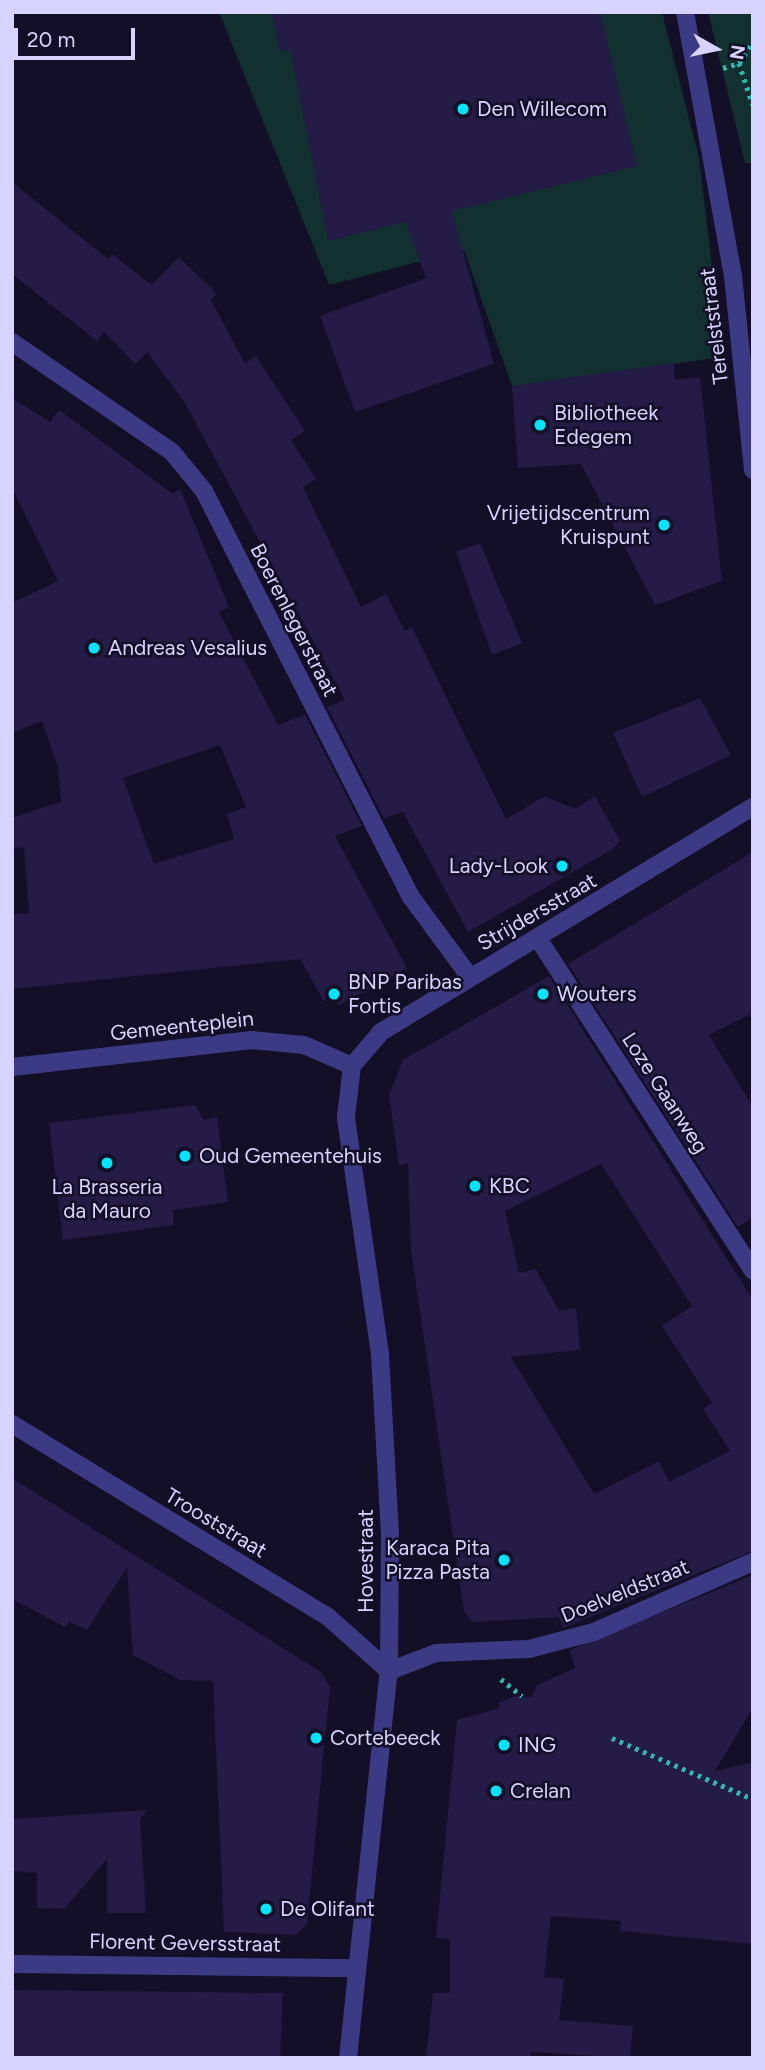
<!DOCTYPE html>
<html>
<head>
<meta charset="utf-8">
<style>
	body { margin:0 }
	#map { position:relative; width:765px; height:2070px; overflow:hidden; background:#130f26; font-family:Figtree,sans-serif }
	div>[style] { position:absolute }
	.green>* { inset:0; background:#12302f }
	.building>* { inset:0; background:#241b47 }
	.path>* { height:4.5px; margin-top:-2.25px; transform-origin:0; background:repeating-linear-gradient(90deg,#2fb8b0 0 3.5px,transparent 0 8.5px) }
	.minor>* { height:18px; margin:-9px; padding:0 9px; transform-origin:9px; border-radius:9px; background:#3d3a85 }
	.tertiary>* { height:18px; margin:-9px; padding:0 9px; transform-origin:9px; border-radius:9px; background:#3d3a85 }
	.dots>* { width:19px; height:19px; translate:-50% -50%; box-sizing:border-box; border:4px solid #130f26; border-radius:50% }
	span { translate:-50% -50%; white-space:nowrap; text-align:center; line-height:1.15; -webkit-text-stroke:5px #130f26; paint-order:stroke }
	.poi-label { font-size:21px; color:#d9d4ff }
	.left { translate:0 -50%; text-align:left }
	.right { translate:-100% -50%; text-align:right }
	.street-label { font-size:21px; color:#d9d4ff }
	.frame { position:absolute; inset:0; border:14px solid #d9d4ff; pointer-events:none }
	.north { position:absolute; left:681px; top:14px; width:70px; height:70px; -webkit-text-stroke:5px #130f26; paint-order:stroke; rotate:99deg; font-size:19px; font-weight:700; line-height:28px; text-align:center; color:#d9d4ff }
	.north::after { content:''; display:block; margin:auto; width:24px; height:32px; background:#d9d4ff; clip-path:polygon(50% 0,100% 100%,50% 72%,0 100%) }
	.scale { position:absolute; left:14px; top:28px; width:121px; height:32px; box-sizing:border-box; border:4px solid #d9d4ff; border-top:0; padding-left:9px; font-size:21px; line-height:24px; white-space:nowrap; color:#d9d4ff; -webkit-text-stroke:5px #130f26; paint-order:stroke }
</style>
</head>
<body>
<div id="map">
	<div class="green">
		<div style="clip-path:polygon(219px 12px,662px 12px,699px 158px,723px 357px,512px 386px,464px 250px,329px 285px)"></div>
		<div style="clip-path:polygon(708px 12px,753px 12px,753px 163px,745px 163px)"></div>
	</div>
	<div class="building">
		<div style="clip-path:polygon(271px 12px,600px 12px,637px 166px,452px 211px,494px 364px,355px 412px,320px 316px,426px 278px,405px 222px,328px 241px,290px 50px,280px 52px)"></div>
		<div style="clip-path:polygon(12px 182px,108px 259px,112px 254px,152px 285px,179px 257px,217px 294px,211px 300px,245px 364px,256px 356px,305px 431px,291px 440px,316px 479px,303px 487px,361px 607px,386px 594px,405px 631px,412px 627px,506px 819px,545px 796px,575px 809px,595px 796px,620px 841px,613px 849px,468px 932px,403px 812px,384px 818px,327px 707px,345px 700px,184px 401px,147px 352px,135px 364px,104px 332px,97px 341px,12px 274px)"></div>
		<div style="clip-path:polygon(674px 363px,675px 380px,700px 377px,722px 581px,655px 605px,581px 464px,518px 468px,512px 386px)"></div>
		<div style="clip-path:polygon(evenodd,12px 398px,50px 422px,59px 410px,173px 494px,180px 489px,229px 607px,219px 612px,278px 725px,305px 715px,362px 826px,335px 836px,407px 968px,340px 1005px,323px 1000px,300px 959px,12px 989px,12px 914px,29px 913px,24px 847px,12px 849px,12px 818px,61px 802px,58px 767px,42px 721px,12px 733px,12px 603px,58px 581px,12px 488px,12px 398px,220px 745px,246px 807px,227px 814px,234px 839px,154px 864px,123px 778px,220px 745px)"></div>
		<div style="clip-path:polygon(480px 543px,522px 643px,492px 655px,456px 552px)"></div>
		<div style="clip-path:polygon(700px 698px,731px 755px,642px 797px,613px 733px)"></div>
		<div style="clip-path:polygon(753px 852px,753px 1013px,709px 1035px,753px 1107px,753px 1217px,738px 1227px,568px 964px)"></div>
		<div style="clip-path:polygon(evenodd,549px 976px,753px 1300px,753px 1551px,563px 1628px,559px 1617px,473px 1622px,464px 1612px,411px 1250px,408px 1163px,399px 1166px,389px 1095px,403px 1060px,549px 976px,601px 1164px,692px 1306px,662px 1326px,712px 1403px,703px 1409px,730px 1451px,669px 1482px,659px 1461px,594px 1494px,511px 1357px,580px 1350px,576px 1308px,559px 1311px,536px 1269px,519px 1273px,505px 1211px,601px 1164px)"></div>
		<div style="clip-path:polygon(195px 1105px,204px 1120px,217px 1117px,228px 1202px,173px 1210px,174px 1225px,63px 1240px,49px 1123px)"></div>
		<div style="clip-path:polygon(12px 1478px,321px 1672px,330px 1687px,307px 1924px,296px 1935px,224px 1932px,213px 1681px,180px 1680px,133px 1655px,127px 1567px,87px 1630px,69px 1622px,65px 1627px,12px 1599px)"></div>
		<div style="clip-path:polygon(753px 1575px,753px 1708px,715px 1771px,753px 1762px,753px 1944px,620px 1931px,621px 1921px,551px 1916px,544px 1977px,564px 1979px,559px 2020px,633px 2026px,630px 2058px,531px 2052px,530px 2058px,426px 2058px,433px 1993px,450px 1993px,450px 1939px,436px 1938px,457px 1720px,500px 1708px,498px 1703px,515px 1696px,532px 1697px,537px 1685px,575px 1668px,570px 1650px)"></div>
		<div style="clip-path:polygon(147px 1810px,140px 1819px,146px 1913px,107px 1913px,107px 1859px,64px 1909px,37px 1908px,37px 1873px,12px 1871px,12px 1819px)"></div>
		<div style="clip-path:polygon(12px 1990px,283px 1993px,280px 2058px,12px 2058px)"></div>
	</div>
	<div class="path">
		<div style="left:739px;top:63px;width:44px;rotate:71.6deg"></div>
		<div style="left:723px;top:68px;width:17px;rotate:-17deg"></div>
		<div style="left:739px;top:63px;width:26px;rotate:-58deg"></div>
		<div style="left:501px;top:1679px;width:27px;rotate:39deg"></div>
		<div style="left:612px;top:1738px;width:154px;rotate:23.4deg"></div>
	</div>
	<div class="minor">
		<div style="left:685px;top:12px;width:268px;rotate:79.7deg"></div>
		<div style="left:733px;top:276px;width:195px;rotate:84.1deg"></div>
		<div style="left:12px;top:342px;width:194px;rotate:34.5deg"></div>
		<div style="left:172px;top:452px;width:50px;rotate:50.6deg"></div>
		<div style="left:204px;top:491px;width:456px;rotate:63deg"></div>
		<div style="left:411px;top:897px;width:99px;rotate:53.6deg"></div>
		<div style="left:539px;top:940px;width:394px;rotate:57.1deg"></div>
		<div style="left:12px;top:1067px;width:242px;rotate:-6.4deg"></div>
		<div style="left:252px;top:1040px;width:52px;rotate:5.5deg"></div>
		<div style="left:304px;top:1045px;width:52px;rotate:23.6deg"></div>
		<div style="left:12px;top:1424px;width:369px;rotate:31.4deg"></div>
		<div style="left:327px;top:1616px;width:83px;rotate:41.6deg"></div>
		<div style="left:12px;top:1964px;width:345px;rotate:0.7deg"></div>
	</div>
	<div class="tertiary">
		<div style="left:389px;top:1671px;width:50px;rotate:-21deg"></div>
		<div style="left:436px;top:1653px;width:93px;rotate:-2.5deg"></div>
		<div style="left:529px;top:1649px;width:67px;rotate:-14.7deg"></div>
		<div style="left:594px;top:1632px;width:174px;rotate:-23.8deg"></div>
		<div style="left:348px;top:2058px;width:389px;rotate:-84deg"></div>
		<div style="left:389px;top:1671px;width:137px;rotate:-89.6deg"></div>
		<div style="left:390px;top:1534px;width:180px;rotate:-93.2deg"></div>
		<div style="left:380px;top:1354px;width:239px;rotate:-98.2deg"></div>
		<div style="left:346px;top:1117px;width:51px;rotate:-83.3deg"></div>
		<div style="left:352px;top:1066px;width:45px;rotate:-49.5deg"></div>
		<div style="left:381px;top:1032px;width:435px;rotate:-31.2deg"></div>
	</div>
	<div class="dots">
		<div style="left:463px;top:109px;background:#00e5ff"></div>
		<div style="left:540px;top:425px;background:#00e5ff"></div>
		<div style="left:664px;top:525px;background:#00e5ff"></div>
		<div style="left:94px;top:648px;background:#00e5ff"></div>
		<div style="left:562px;top:866px;background:#00e5ff"></div>
		<div style="left:334px;top:994px;background:#00e5ff"></div>
		<div style="left:543px;top:994px;background:#00e5ff"></div>
		<div style="left:185px;top:1156px;background:#00e5ff"></div>
		<div style="left:107px;top:1163px;background:#00e5ff"></div>
		<div style="left:475px;top:1186px;background:#00e5ff"></div>
		<div style="left:504px;top:1560px;background:#00e5ff"></div>
		<div style="left:316px;top:1738px;background:#00e5ff"></div>
		<div style="left:504px;top:1745px;background:#00e5ff"></div>
		<div style="left:496px;top:1791px;background:#00e5ff"></div>
		<div style="left:266px;top:1909px;background:#00e5ff"></div>
	</div>
	<div class="poi-label">
		<span class="left" style="left:477px;top:109px">Den Willecom</span>
		<span class="left" style="left:554px;top:425px">Bibliotheek<br>Edegem</span>
		<span class="right" style="left:650px;top:525px">Vrijetijdscentrum<br>Kruispunt</span>
		<span class="left" style="left:108px;top:648px">Andreas Vesalius</span>
		<span class="right" style="left:548px;top:866px">Lady-Look</span>
		<span class="left" style="left:348px;top:994px">BNP Paribas<br>Fortis</span>
		<span class="left" style="left:557px;top:994px">Wouters</span>
		<span class="left" style="left:199px;top:1156px">Oud Gemeentehuis</span>
		<span class="left" style="left:489px;top:1186px">KBC</span>
		<span style="left:107px;top:1199px">La Brasseria<br>da Mauro</span>
		<span class="right" style="left:490px;top:1560px">Karaca Pita<br>Pizza Pasta</span>
		<span class="left" style="left:330px;top:1738px">Cortebeeck</span>
		<span class="left" style="left:518px;top:1745px">ING</span>
		<span class="left" style="left:510px;top:1791px">Crelan</span>
		<span class="left" style="left:280px;top:1909px">De Olifant</span>
	</div>
	<div class="street-label">
		<span style="left:714px;top:326px;rotate:-97deg">Terelststraat</span>
		<span style="left:294px;top:620px;rotate:63deg">Boerenlegerstraat</span>
		<span style="left:537px;top:912px;rotate:-30deg">Strijdersstraat</span>
		<span style="left:182px;top:1026px;rotate:-6deg">Gemeenteplein</span>
		<span style="left:665px;top:1093px;rotate:57deg">Loze Gaanweg</span>
		<span style="left:216px;top:1523px;rotate:31deg">Trooststraat</span>
		<span style="left:366px;top:1561px;rotate:-90deg">Hovestraat</span>
		<span style="left:625px;top:1591px;rotate:-22deg">Doelveldstraat</span>
		<span style="left:185px;top:1943px;rotate:1deg">Florent Geversstraat</span>
	</div>
	<div class="frame"></div>
	<div class="north">N</div>
	<div class="scale">20 m</div>
</div>
</body>
</html>
